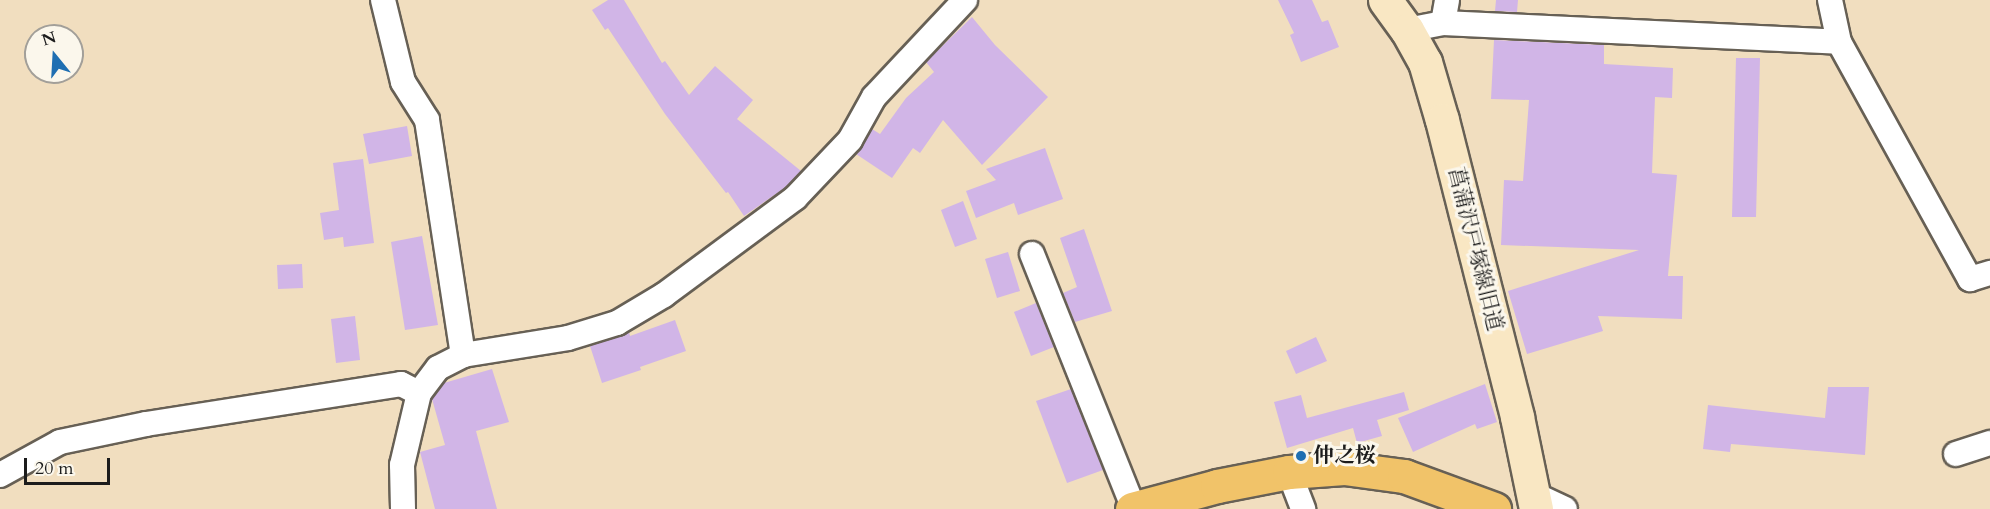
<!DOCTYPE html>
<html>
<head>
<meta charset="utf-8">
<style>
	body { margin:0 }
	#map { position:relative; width:1990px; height:509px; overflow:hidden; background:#f1debf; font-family:Cardo,"Noto Serif JP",serif }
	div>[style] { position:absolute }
	.building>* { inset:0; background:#d1b5e7 }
	.roads { filter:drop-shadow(2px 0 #676055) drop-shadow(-2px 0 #676055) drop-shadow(0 2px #676055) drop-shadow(0 -2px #676055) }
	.street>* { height:24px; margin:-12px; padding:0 12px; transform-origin:12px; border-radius:12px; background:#fff }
	.secondary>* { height:33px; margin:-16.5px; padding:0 16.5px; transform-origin:16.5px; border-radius:16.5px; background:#f9e7c3 }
	.primary>* { height:33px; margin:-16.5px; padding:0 16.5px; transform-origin:16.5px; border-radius:16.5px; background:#f1c369 }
	.dots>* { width:16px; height:16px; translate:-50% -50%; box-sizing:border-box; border:3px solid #fbf7ec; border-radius:50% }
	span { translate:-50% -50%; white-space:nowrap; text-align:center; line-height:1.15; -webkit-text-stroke:6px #fbf7ec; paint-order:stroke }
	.street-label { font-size:21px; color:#1c1c1c }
	.poi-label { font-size:21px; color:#1c1c1c; font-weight:700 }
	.left { translate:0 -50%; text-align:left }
	.north { position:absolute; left:24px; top:24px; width:60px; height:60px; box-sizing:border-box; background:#fbf7ec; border:2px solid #a29f99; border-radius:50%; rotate:342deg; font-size:16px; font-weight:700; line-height:24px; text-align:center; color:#1c1c1c }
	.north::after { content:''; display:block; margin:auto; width:21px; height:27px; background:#1f6fb2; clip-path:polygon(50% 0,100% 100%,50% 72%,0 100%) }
	.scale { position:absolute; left:24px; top:458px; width:86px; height:27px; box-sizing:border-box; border:3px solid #1c1c1c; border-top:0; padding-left:8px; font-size:18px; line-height:21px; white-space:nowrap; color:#1c1c1c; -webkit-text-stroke:4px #fbf7ec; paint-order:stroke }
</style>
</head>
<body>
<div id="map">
	<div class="building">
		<div style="clip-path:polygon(608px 0,624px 0,662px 63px,665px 61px,689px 95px,715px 66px,753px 100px,737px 119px,801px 171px,786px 187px,744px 216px,728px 192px,726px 193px,665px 114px,608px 28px,605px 30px,592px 10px)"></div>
		<div style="clip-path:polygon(1278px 0,1312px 0,1322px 22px,1328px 20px,1339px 47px,1301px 62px,1290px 35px,1294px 33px)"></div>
		<div style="clip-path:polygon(1496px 0,1518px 0,1517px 12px,1495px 11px)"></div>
		<div style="clip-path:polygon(972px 17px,995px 45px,1048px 97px,982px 165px,943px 120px,920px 153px,913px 148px,892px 178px,856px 154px,872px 129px,880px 134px,906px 98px,934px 72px,926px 62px)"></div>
		<div style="clip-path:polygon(1494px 40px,1604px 45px,1604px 64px,1673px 68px,1672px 98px,1655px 97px,1652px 173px,1677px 175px,1668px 276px,1683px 276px,1682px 319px,1598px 316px,1603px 331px,1527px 354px,1508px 291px,1639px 250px,1501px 245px,1504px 180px,1523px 181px,1529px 100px,1491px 99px)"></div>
		<div style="clip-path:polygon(1736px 58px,1760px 58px,1756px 217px,1732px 217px)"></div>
		<div style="clip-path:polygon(407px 126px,412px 156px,369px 164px,363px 134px)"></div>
		<div style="clip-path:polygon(1045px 148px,1063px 199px,1018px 215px,1014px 203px,976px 218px,966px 191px,996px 180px,986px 169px)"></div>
		<div style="clip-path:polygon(363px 159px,374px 243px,344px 247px,343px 237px,324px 240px,320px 213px,339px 210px,333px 163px)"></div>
		<div style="clip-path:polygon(963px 201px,977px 239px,955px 247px,941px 210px)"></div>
		<div style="clip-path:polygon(1084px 229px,1112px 311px,1075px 322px,1063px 293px,1077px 287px,1060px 238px)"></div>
		<div style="clip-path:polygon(422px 236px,438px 325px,405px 330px,391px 242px)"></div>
		<div style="clip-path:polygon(1008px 252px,1020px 291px,997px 298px,985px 259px)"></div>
		<div style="clip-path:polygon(302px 264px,303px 288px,278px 289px,277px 265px)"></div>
		<div style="clip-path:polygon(1036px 303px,1054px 347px,1031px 356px,1014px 312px)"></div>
		<div style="clip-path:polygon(355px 316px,360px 360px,336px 363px,331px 319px)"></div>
		<div style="clip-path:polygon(675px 320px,686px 351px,640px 367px,641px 370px,602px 383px,590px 346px,629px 332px,630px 336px)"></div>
		<div style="clip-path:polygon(1316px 337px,1327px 361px,1296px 374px,1286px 351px)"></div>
		<div style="clip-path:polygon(492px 369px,509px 422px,476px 431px,497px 509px,435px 509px,420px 452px,445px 445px,432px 399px,444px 383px)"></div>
		<div style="clip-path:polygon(1485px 384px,1497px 422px,1477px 429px,1475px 424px,1413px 452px,1398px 418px)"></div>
		<div style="clip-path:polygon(1828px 387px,1869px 387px,1865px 455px,1731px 444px,1730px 452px,1703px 449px,1708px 405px,1825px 418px)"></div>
		<div style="clip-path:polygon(1071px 389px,1103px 470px,1067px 483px,1036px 401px)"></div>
		<div style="clip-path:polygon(1404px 392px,1409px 410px,1377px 420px,1382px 436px,1357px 443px,1353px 428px,1287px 448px,1274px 402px,1301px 395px,1307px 418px)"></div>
	</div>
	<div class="roads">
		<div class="street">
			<div style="left:383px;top:0;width:84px;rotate:76.3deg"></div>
			<div style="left:403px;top:82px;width:45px;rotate:57.7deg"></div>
			<div style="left:427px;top:120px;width:238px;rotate:81.3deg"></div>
			<div style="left:1830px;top:0;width:43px;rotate:77.9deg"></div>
			<div style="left:1839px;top:42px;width:271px;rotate:61.1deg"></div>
			<div style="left:1970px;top:279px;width:21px;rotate:-17deg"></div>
			<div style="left:1443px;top:23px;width:23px;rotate:-80deg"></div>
			<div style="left:1407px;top:30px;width:37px;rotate:-11deg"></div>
			<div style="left:1443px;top:23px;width:396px;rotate:2.7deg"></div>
			<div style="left:1032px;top:254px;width:275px;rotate:68.2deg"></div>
			<div style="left:1956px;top:454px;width:36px;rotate:-18deg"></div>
			<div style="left:1289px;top:472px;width:40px;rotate:69deg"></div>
			<div style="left:0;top:475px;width:68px;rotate:-28.8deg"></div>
			<div style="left:60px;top:442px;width:88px;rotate:-11.8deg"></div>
			<div style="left:146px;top:424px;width:258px;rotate:-8.9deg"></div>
			<div style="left:401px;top:384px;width:20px;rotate:27deg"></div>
			<div style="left:1533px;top:494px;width:35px;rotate:25deg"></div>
			<div style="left:403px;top:509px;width:44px;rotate:-91.3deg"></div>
			<div style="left:402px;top:465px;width:74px;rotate:-76.7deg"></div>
			<div style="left:419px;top:393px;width:31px;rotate:-53deg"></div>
			<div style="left:438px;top:368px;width:28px;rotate:-27deg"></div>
			<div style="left:463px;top:355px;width:106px;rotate:-9.2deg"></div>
			<div style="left:568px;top:338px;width:51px;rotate:-17deg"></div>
			<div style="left:617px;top:323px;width:55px;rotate:-30.8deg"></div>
			<div style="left:664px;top:295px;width:163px;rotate:-36.5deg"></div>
			<div style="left:795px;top:198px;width:80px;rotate:-46.5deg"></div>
			<div style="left:850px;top:140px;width:49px;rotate:-60.8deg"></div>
			<div style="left:874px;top:97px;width:133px;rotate:-46.8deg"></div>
		</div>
		<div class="secondary">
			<div style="left:1385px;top:0;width:37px;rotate:54deg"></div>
			<div style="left:1407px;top:30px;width:37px;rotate:61deg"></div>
			<div style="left:1425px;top:62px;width:60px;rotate:73.7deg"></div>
			<div style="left:1442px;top:120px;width:306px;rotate:75.8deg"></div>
			<div style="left:1517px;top:417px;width:94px;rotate:78.3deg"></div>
		</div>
		<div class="primary">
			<div style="left:1132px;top:509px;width:88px;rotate:-15.1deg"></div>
			<div style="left:1217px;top:486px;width:73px;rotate:-11deg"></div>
			<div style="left:1289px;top:472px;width:55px;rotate:-4.2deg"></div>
			<div style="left:1344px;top:468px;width:61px;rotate:7.6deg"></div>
			<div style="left:1404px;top:476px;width:96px;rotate:20.1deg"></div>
		</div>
	</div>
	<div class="dots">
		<div style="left:1301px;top:456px;background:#1f6fb2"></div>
	</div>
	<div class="street-label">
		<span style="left:1475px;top:249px;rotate:76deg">菖蒲沢戸塚線旧道</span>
	</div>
	<div class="poi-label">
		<span class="left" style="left:1313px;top:456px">仲之桜</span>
	</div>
	<div class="north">N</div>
	<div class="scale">20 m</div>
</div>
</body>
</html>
